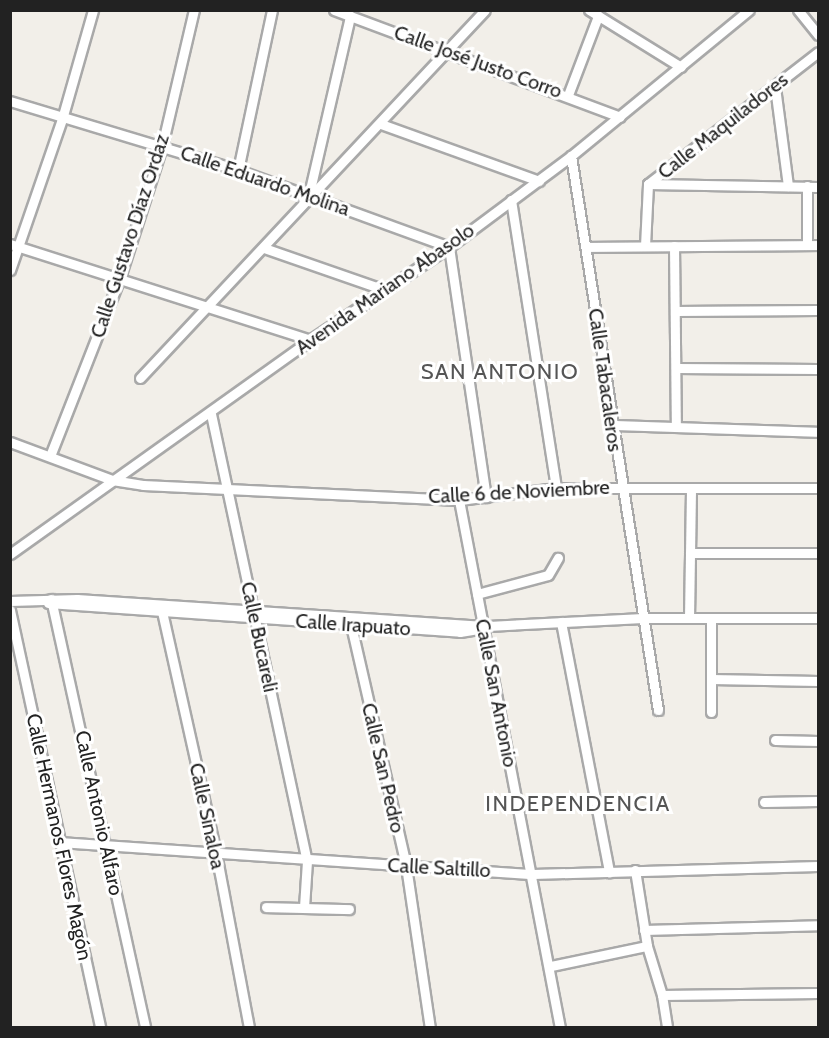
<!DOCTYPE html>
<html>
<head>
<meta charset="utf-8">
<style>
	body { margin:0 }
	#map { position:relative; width:829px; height:1038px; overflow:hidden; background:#f2efe9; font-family:Cabin,sans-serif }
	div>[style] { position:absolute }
	.roads { filter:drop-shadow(2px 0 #a9a9a9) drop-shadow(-2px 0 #a9a9a9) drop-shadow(0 2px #a9a9a9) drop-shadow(0 -2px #a9a9a9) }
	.minor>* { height:9px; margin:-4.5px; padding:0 4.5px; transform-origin:4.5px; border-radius:4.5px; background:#fff }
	span { translate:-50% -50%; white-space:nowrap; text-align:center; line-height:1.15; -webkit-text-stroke:6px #fff; paint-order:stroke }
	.street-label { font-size:20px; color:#222 }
	.quarter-label { font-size:22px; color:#555; letter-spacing:1.5px }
	.frame { position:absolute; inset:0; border:12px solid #222; pointer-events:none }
</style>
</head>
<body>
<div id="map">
	<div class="roads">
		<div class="minor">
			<div style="left:334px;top:10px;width:305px;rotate:20.5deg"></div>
			<div style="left:589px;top:10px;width:108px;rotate:31.8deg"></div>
			<div style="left:798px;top:10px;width:32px;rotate:51deg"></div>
			<div style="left:775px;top:87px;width:100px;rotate:82.5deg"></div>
			<div style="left:568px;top:95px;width:85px;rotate:-69.2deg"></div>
			<div style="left:10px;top:101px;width:238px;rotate:16.8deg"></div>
			<div style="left:238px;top:170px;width:225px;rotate:20deg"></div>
			<div style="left:449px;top:247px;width:253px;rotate:81.6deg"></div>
			<div style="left:381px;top:124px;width:168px;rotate:19.8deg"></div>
			<div style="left:571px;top:156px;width:561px;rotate:81.08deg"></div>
			<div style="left:238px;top:170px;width:164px;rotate:-78deg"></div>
			<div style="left:648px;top:184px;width:170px;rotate:1deg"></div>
			<div style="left:807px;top:186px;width:59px;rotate:90deg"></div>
			<div style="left:309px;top:194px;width:183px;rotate:-77deg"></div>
			<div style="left:511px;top:200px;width:291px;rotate:81.1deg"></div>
			<div style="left:10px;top:244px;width:315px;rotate:17.7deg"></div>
			<div style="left:645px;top:246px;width:62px;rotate:-87.2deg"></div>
			<div style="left:648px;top:184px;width:215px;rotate:-37.8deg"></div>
			<div style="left:674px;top:246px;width:180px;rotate:89.4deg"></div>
			<div style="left:586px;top:247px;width:232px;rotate:-0.5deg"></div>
			<div style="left:264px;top:248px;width:128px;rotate:19.1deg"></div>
			<div style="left:10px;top:270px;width:160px;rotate:-71deg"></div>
			<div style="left:62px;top:119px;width:113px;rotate:-74.1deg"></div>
			<div style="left:675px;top:311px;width:143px;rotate:-0.4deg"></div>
			<div style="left:676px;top:368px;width:142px;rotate:0.4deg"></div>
			<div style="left:140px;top:378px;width:504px;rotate:-46.85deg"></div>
			<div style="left:211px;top:414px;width:457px;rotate:77.9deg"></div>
			<div style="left:307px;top:861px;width:47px;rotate:93.7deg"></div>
			<div style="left:612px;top:425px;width:206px;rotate:1.9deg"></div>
			<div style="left:10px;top:442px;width:109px;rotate:20.4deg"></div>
			<div style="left:112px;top:480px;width:31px;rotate:9deg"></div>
			<div style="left:143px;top:485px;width:316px;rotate:2.7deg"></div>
			<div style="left:459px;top:500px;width:98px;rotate:-7.1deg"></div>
			<div style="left:556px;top:488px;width:262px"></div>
			<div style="left:50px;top:456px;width:192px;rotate:-68.6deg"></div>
			<div style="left:120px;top:277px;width:138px;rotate:-72.2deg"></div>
			<div style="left:162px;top:146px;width:140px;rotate:-76.8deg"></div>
			<div style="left:459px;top:500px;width:538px;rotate:79.17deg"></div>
			<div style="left:690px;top:553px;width:128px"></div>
			<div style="left:10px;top:554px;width:369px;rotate:-35.5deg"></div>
			<div style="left:310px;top:340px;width:167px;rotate:-33.8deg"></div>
			<div style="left:449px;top:247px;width:152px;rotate:-36.7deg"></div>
			<div style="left:571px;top:156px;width:230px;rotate:-39.4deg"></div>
			<div style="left:477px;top:594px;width:73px;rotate:-15deg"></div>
			<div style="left:548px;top:575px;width:20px;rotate:-60deg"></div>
			<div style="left:51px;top:599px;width:439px;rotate:77.6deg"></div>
			<div style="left:10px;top:601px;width:67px;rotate:-1.7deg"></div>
			<div style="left:77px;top:599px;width:412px;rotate:3.8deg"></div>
			<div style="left:488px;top:626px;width:155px;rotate:-3deg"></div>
			<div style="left:643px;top:618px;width:175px"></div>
			<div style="left:48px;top:603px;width:413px;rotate:4deg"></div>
			<div style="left:460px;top:632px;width:20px;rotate:-9deg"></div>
			<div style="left:161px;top:607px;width:252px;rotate:77.4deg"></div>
			<div style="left:216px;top:853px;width:178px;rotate:79.3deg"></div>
			<div style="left:10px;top:610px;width:428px;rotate:77.8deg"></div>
			<div style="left:689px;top:618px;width:130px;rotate:-89.1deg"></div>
			<div style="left:350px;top:621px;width:251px;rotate:77.1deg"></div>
			<div style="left:406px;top:866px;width:164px;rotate:81.6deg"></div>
			<div style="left:561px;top:622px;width:255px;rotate:79.1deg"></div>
			<div style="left:711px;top:679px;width:107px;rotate:1.1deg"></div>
			<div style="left:711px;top:712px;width:94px;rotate:-90deg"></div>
			<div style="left:775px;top:740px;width:43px;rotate:1.3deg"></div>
			<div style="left:764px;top:802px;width:54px;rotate:-1.1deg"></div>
			<div style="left:59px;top:842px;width:475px;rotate:3.9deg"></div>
			<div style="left:533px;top:874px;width:285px;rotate:-1.6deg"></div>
			<div style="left:635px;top:870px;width:77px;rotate:81deg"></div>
			<div style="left:647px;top:946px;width:51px;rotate:73deg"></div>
			<div style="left:662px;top:995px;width:33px;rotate:81deg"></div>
			<div style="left:266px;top:907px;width:83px;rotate:1.4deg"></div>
			<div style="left:644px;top:930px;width:174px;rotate:-1.6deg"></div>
			<div style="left:551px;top:966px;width:98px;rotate:-11.8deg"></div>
			<div style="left:662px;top:995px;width:156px;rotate:-0.7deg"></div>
		</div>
	</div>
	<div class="street-label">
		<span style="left:478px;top:62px;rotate:20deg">Calle José Justo Corro</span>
		<span style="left:723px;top:126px;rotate:-38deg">Calle Maquiladores</span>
		<span style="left:265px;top:181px;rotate:19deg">Calle Eduardo Molina</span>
		<span style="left:130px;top:236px;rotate:-72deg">Calle Gustavo Díaz Ordaz</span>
		<span style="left:385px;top:289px;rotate:-35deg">Avenida Mariano Abasolo</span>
		<span style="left:605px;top:380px;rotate:82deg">Calle Tabacaleros</span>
		<span style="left:519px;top:492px;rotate:-3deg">Calle 6 de Noviembre</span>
		<span style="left:353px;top:625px;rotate:4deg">Calle Irapuato</span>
		<span style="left:259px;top:637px;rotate:78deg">Calle Bucareli</span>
		<span style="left:496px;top:693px;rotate:79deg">Calle San Antonio</span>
		<span style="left:383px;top:768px;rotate:77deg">Calle San Pedro</span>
		<span style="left:99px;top:813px;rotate:78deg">Calle Antonio Alfaro</span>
		<span style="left:207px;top:816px;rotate:78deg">Calle Sinaloa</span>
		<span style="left:59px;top:837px;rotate:78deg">Calle Hermanos Flores Magón</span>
		<span style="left:439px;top:868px;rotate:3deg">Calle Saltillo</span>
	</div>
	<div class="quarter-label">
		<span style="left:500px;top:372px">SAN ANTONIO</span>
		<span style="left:578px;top:804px">INDEPENDENCIA</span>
	</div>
	<div class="frame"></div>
</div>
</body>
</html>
